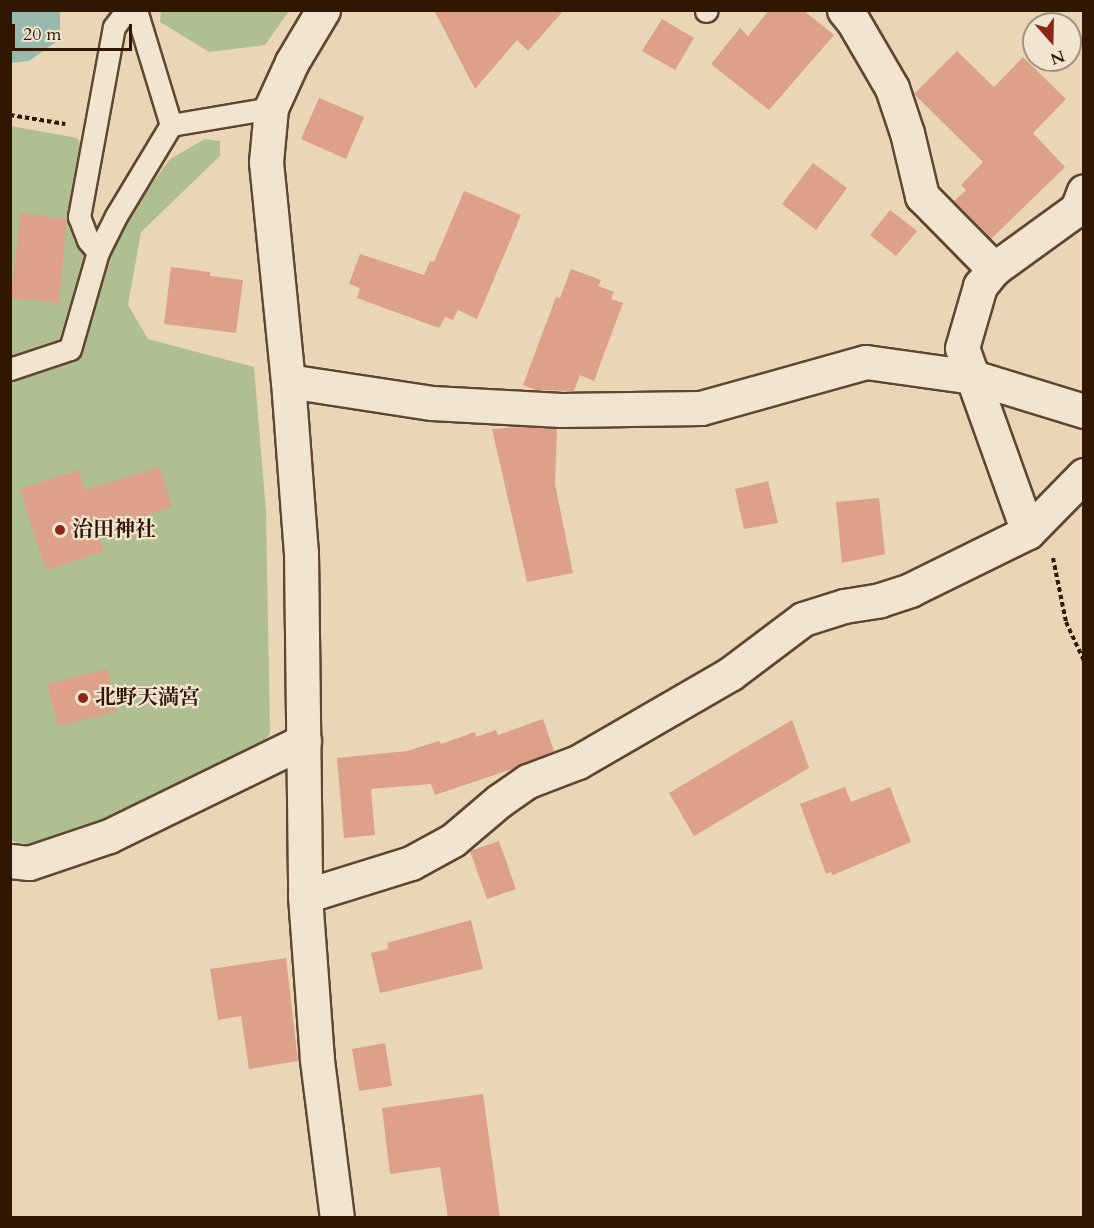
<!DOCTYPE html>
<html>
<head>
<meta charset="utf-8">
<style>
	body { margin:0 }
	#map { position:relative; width:1094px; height:1228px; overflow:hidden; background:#e9d6b6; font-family:Cardo,"Noto Serif JP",serif }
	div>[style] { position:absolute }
	.green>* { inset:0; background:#b0bf92 }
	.water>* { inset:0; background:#97b9ae }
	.building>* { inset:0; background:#dca188 }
	.path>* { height:4px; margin-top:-2px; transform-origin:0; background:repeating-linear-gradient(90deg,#311602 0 4.5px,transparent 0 7.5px) }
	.roads { filter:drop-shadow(2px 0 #5f462f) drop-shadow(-2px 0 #5f462f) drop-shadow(0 2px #5f462f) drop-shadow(0 -2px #5f462f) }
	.service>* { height:21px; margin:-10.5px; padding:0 10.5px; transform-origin:10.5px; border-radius:10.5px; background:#f1e4d0 }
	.minor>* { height:33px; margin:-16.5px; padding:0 16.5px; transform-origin:16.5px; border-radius:16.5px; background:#f1e4d0 }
	.tertiary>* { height:33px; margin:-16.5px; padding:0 16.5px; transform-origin:16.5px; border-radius:16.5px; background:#f1e4d0 }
	.dots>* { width:16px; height:16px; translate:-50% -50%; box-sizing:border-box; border:3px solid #f1e4d0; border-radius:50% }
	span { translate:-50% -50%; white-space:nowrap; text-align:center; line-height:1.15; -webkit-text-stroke:4.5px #f1e4d0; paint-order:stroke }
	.poi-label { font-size:21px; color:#311602; font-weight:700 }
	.left { translate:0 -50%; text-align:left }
	.frame { position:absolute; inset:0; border:12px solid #311602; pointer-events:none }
	.north { position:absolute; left:1022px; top:12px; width:60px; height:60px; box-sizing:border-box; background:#f1e4d0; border:2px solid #a4927e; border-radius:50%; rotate:160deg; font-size:16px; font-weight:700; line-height:24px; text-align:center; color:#311602 }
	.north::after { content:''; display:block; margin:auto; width:21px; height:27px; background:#8f2418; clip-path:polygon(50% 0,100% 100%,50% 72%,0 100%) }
	.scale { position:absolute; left:12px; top:24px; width:120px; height:27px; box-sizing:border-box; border:3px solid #311602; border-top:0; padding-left:8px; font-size:18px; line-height:21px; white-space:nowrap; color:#311602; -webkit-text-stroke:4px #f1e4d0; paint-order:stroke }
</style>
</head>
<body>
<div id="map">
	<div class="green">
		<div style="clip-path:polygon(161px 11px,161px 10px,289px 11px,265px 45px,209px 52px,160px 22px)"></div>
		<div style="clip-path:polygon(11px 126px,77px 138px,81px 145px,72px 219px,88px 264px,63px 339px,11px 359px)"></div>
		<div style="clip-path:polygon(205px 139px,220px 141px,220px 156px,141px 232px,128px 305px,148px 339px,254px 367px,266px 511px,270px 733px,266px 740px,100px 823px,30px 845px,11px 841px,10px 381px,79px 358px,119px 229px,170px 159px)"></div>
	</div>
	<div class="water">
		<div style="clip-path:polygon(11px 10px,60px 11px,60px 39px,29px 61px,11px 63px)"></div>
	</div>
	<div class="building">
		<div style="clip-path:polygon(434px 10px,564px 10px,528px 51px,517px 40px,475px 89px)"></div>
		<div style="clip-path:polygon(769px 10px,803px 10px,834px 35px,769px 110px,711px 64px,740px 28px,748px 36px)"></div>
		<div style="clip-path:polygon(662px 19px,694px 38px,675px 70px,642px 51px)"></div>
		<div style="clip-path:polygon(957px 51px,994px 87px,1023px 57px,1066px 99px,1033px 133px,1065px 167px,991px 239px,954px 201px,966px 190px,961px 185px,983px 162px,914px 94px)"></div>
		<div style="clip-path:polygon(319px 98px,364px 117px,346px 159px,301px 139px)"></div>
		<div style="clip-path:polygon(813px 163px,847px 188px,816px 230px,782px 204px)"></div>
		<div style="clip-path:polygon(464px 191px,521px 215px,477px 319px,458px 310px,453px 320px,445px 317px,439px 328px,357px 298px,360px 288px,349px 284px,360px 254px,424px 275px,430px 261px,434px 262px)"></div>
		<div style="clip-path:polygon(890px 210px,917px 231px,896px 256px,870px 235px)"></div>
		<div style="clip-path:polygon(20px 213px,67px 219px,59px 303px,11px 298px)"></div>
		<div style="clip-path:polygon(171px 267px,210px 272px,210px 276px,243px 280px,236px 333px,164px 324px)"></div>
		<div style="clip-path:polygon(571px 269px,601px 280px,598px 286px,614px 292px,611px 299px,623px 303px,594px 381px,580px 375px,574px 391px,536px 390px,523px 385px,556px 297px,560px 298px)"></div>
		<div style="clip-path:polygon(522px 427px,557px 429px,555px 484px,573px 573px,527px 582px,492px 429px)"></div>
		<div style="clip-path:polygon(160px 467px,172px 507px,97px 530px,104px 551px,46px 570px,20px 489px,78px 470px,85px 490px)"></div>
		<div style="clip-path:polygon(768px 481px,778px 523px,744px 529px,735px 489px)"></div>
		<div style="clip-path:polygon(879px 498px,885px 554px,842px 563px,836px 502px)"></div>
		<div style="clip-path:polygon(107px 669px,118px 711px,58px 726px,47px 684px)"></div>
		<div style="clip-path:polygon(543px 719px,554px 751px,512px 769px,435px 795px,431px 784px,371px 789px,375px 835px,344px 838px,337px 758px,407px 751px,439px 741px,441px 744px,475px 732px,476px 737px,496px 730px,498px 735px)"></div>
		<div style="clip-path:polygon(792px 720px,809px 768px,694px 836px,669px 793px)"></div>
		<div style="clip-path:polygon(845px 787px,851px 802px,890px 787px,911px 842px,833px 875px,831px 872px,826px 874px,800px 804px)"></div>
		<div style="clip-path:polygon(499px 841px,516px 889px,487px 899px,470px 851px)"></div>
		<div style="clip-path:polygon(471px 920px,483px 969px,380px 993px,371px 953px,388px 949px,387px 943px)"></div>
		<div style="clip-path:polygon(286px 958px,298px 1061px,249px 1069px,241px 1016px,218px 1020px,210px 969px)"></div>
		<div style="clip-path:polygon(385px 1043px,392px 1086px,359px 1091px,352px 1049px)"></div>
		<div style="clip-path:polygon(483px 1094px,500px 1218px,448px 1218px,440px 1167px,390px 1174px,382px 1108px)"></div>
	</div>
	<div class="path">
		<div style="left:10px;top:115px;width:56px;rotate:9.3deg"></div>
		<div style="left:1053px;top:558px;width:65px;rotate:78.5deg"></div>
		<div style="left:1066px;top:622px;width:43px;rotate:65.2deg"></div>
	</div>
	<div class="roads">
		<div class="service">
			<div style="left:136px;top:10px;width:120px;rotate:73.1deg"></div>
			<div style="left:171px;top:125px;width:101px;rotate:-9.6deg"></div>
			<div style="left:706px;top:11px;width:1px;rotate:-45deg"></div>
			<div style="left:98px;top:252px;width:16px;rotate:-130deg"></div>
			<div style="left:88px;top:240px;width:25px;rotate:-111deg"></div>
			<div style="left:79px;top:217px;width:193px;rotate:-79.6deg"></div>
			<div style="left:114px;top:27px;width:21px;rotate:-53deg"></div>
			<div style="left:10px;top:369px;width:63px;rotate:-18.4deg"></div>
			<div style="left:70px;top:349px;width:101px;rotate:-73.9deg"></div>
			<div style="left:98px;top:252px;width:40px;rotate:-63.4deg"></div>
			<div style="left:116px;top:216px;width:106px;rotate:-58.9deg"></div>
		</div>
		<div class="minor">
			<div style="left:844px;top:10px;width:14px;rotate:51deg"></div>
			<div style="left:853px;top:21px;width:78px;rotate:59.8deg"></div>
			<div style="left:892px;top:88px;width:47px;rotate:71.6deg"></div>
			<div style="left:907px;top:133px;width:65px;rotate:76.6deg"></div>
			<div style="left:922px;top:196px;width:103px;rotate:45.4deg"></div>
			<div style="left:288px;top:381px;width:146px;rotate:8.7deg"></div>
			<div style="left:432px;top:403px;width:129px;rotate:3.1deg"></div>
			<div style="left:561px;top:410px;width:140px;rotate:-0.8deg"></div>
			<div style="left:701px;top:408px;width:171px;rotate:-15.6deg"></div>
			<div style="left:866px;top:362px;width:108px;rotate:8deg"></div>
			<div style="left:973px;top:377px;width:116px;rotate:17deg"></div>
			<div style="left:1028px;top:532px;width:195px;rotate:-109.7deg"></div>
			<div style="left:962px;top:348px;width:65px;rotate:-73.8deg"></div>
			<div style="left:980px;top:286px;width:22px;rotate:-51deg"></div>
			<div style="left:994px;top:269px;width:102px;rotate:-35.9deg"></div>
			<div style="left:1077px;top:209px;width:19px;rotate:-69deg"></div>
			<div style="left:10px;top:861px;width:19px;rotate:6deg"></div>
			<div style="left:29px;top:863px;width:84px;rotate:-18.6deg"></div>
			<div style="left:109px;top:836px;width:217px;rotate:-26deg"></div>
			<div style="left:305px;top:896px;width:111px;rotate:-17.3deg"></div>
			<div style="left:411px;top:863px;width:48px;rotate:-28.7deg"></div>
			<div style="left:453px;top:840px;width:60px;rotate:-40.3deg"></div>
			<div style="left:499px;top:801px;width:35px;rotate:-35deg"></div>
			<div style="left:528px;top:781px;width:53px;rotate:-20.8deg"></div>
			<div style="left:578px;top:762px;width:176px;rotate:-30.1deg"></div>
			<div style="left:730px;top:674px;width:91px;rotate:-37deg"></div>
			<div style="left:803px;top:619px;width:43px;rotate:-17.6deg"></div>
			<div style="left:844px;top:606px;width:36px;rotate:-9deg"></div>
			<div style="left:880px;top:600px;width:32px;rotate:-18deg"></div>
			<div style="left:910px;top:590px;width:131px;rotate:-26.2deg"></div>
			<div style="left:1028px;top:532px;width:80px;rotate:-45.5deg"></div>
		</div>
		<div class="tertiary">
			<div style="left:323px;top:10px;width:61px;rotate:120.8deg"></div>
			<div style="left:292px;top:62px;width:51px;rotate:114.5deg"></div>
			<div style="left:271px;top:108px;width:54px;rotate:95.3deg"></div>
			<div style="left:266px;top:162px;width:220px;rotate:84.3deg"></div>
			<div style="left:288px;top:381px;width:172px;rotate:85.7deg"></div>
			<div style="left:301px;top:553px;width:343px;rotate:89.3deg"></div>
			<div style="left:305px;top:896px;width:164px;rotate:85.8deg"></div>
			<div style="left:317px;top:1060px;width:159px;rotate:82.8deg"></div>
		</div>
	</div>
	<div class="dots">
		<div style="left:60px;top:530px;background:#8f2418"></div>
		<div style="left:83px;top:698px;background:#8f2418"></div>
	</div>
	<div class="poi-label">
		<span class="left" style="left:72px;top:530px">治田神社</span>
		<span class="left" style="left:95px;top:698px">北野天満宮</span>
	</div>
	<div class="frame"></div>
	<div class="north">N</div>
	<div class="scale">20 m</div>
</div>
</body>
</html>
